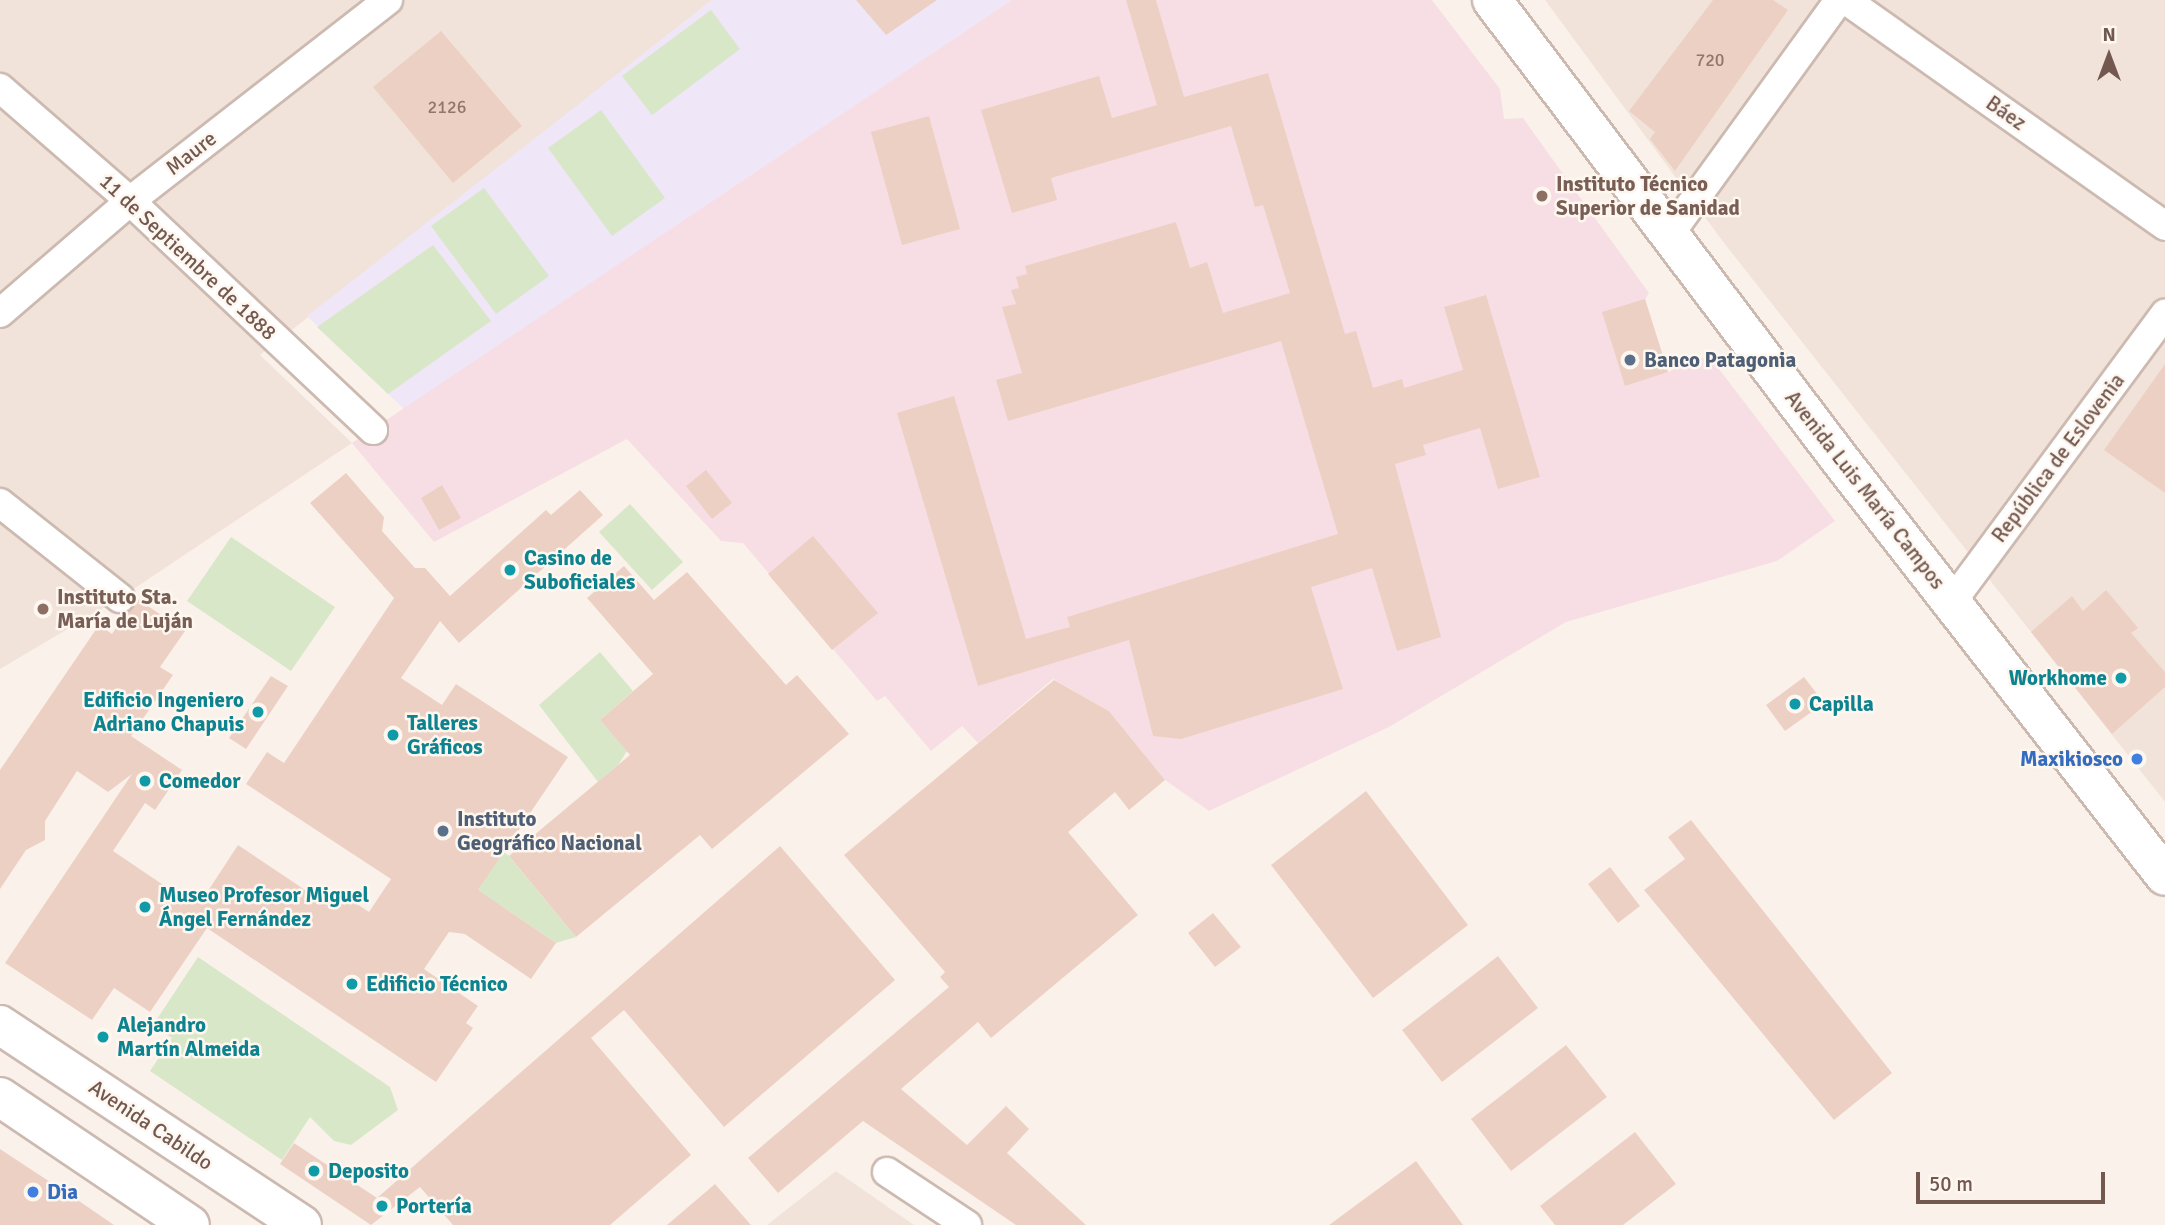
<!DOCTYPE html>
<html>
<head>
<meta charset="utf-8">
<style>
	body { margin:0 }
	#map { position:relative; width:2165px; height:1225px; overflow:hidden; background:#faf2ea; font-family:Signika,sans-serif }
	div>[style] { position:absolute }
	.residential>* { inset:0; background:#f1e3d9 }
	.education>* { inset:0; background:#efe6f7 }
	.medical>* { inset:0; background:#f7dee4 }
	.green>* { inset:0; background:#d9e7c9 }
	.building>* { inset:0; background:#edd0c4 }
	.roads { filter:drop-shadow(2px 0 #ccbab1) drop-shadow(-2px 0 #ccbab1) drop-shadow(0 2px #ccbab1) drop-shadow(0 -2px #ccbab1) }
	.minor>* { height:28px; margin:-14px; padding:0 14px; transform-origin:14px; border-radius:14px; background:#fff }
	.secondary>* { height:38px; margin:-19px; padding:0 19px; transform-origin:19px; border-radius:19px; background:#fff }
	.dots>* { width:19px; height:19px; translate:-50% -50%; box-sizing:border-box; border:4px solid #fdf7f0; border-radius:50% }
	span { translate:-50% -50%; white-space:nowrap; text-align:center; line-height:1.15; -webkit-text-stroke:5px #fdf7f0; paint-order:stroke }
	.number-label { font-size:18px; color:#92766d }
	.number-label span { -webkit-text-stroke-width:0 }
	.street-label { font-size:21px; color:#735850 }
	.education-label { font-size:21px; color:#785e54; font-weight:700 }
	.left { translate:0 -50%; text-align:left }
	.service-label { font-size:21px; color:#4e5e75; font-weight:700 }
	.culture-label { font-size:21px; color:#0d838f; font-weight:700 }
	.right { translate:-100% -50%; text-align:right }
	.shop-label { font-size:21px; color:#366cbe; font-weight:700 }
	.north { position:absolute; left:2074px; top:21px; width:70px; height:70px; -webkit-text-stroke:5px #fdf7f0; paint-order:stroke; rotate:0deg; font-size:19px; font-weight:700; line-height:28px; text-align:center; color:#735850 }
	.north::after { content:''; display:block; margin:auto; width:24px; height:32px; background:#735850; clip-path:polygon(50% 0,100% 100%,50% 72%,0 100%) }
	.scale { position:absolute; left:1916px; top:1172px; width:189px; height:32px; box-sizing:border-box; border:4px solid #735850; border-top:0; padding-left:9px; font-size:21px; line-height:24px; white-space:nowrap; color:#735850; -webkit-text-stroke:5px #fdf7f0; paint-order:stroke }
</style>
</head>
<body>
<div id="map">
	<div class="residential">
		<div style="clip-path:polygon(0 0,712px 0,260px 355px,352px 443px,120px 598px,0 669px)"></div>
		<div style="clip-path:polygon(1545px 0,2165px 0,2165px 802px,1724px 243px)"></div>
		<div style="clip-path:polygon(836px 1171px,914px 1225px,767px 1225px)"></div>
	</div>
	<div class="education">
		<div style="clip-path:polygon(712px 0,1012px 0,404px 409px,307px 316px)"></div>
	</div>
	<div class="medical">
		<div style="clip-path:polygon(1012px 0,1432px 0,1500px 89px,1504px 119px,1523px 118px,1649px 293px,1645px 299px,1668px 372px,1702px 358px,1713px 361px,1835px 521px,1777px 561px,1566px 622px,1389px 727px,1209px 811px,1165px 780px,1109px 711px,1053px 679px,978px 743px,962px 726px,931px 751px,885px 696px,877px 701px,743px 543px,721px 541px,627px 439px,434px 542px,352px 443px)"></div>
	</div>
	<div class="green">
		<div style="clip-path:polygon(711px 10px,740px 49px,652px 115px,622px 76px)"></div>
		<div style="clip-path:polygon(601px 110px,665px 198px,612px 236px,548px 148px)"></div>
		<div style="clip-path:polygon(484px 188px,549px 276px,496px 314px,431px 226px)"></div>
		<div style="clip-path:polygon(433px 245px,491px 321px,388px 394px,317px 327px)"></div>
		<div style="clip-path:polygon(630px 504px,683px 562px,652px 590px,599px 532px)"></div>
		<div style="clip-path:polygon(231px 537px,335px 607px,291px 671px,187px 601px)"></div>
		<div style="clip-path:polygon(600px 652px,633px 691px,600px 720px,627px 751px,618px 765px,598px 782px,539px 705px)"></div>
		<div style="clip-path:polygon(503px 852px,508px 855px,576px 937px,556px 943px,500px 905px,475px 941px,454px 926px)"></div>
		<div style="clip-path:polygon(198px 957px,390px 1087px,398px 1110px,351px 1145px,334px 1141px,310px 1117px,282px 1160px,150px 1071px,172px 1038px,153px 1025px)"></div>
	</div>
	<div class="building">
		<div style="clip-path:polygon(856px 0,937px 0,886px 35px)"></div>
		<div style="clip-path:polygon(1126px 0,1156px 0,1184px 97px,1268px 73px,1345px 334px,1356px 331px,1373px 388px,1402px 379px,1404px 388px,1463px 370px,1444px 307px,1486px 295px,1540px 477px,1498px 489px,1480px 428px,1423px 445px,1426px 455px,1395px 464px,1441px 637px,1397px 651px,1372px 568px,1311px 587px,1343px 689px,1181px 739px,1153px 736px,1129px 640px,978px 686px,897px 413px,954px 396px,1026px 639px,1070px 627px,1067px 617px,1338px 534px,1281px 341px,1008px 421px,996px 380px,1022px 373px,1002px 307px,1016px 304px,1011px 290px,1019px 288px,1016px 277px,1027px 274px,1025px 266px,1176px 222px,1190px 268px,1207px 262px,1223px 313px,1290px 293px,1263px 205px,1255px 207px,1231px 126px,1051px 178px,1057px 200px,1012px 213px,981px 110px,1099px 76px,1112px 118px,1157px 105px)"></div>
		<div style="clip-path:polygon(1713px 0,1773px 0,1788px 10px,1675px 171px,1650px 139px,1655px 132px,1629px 111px)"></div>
		<div style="clip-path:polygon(441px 31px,522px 126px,453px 183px,373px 87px)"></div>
		<div style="clip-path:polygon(929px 116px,960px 229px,902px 245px,871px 132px)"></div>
		<div style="clip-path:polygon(1645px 299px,1668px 372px,1625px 386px,1602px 312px)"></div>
		<div style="clip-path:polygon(2165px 364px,2165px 493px,2104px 450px)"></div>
		<div style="clip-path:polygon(706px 470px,732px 503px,712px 519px,686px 486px)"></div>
		<div style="clip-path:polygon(346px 473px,384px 517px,382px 531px,415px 568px,425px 568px,450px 596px,546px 510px,551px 515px,580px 490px,603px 515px,459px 643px,440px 621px,401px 678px,442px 705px,456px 684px,568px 757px,478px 890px,556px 943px,531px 979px,465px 934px,449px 932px,424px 969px,478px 1006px,466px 1023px,473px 1028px,436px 1082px,207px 928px,150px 1012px,114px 988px,92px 1020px,5px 963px,132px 774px,108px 792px,77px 771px,45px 821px,45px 840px,26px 850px,0 889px,0 770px,99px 625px,112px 634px,136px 598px,185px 631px,160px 667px,173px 675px,131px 736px,182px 770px,155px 810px,145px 803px,113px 851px,190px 903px,196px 896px,202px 900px,238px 845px,332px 908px,342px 894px,369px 912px,391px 879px,246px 784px,267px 752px,284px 763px,394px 598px,310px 503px)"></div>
		<div style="clip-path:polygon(442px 485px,461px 518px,439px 530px,421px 498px)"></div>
		<div style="clip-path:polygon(813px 536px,878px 613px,832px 650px,768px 574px)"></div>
		<div style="clip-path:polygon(624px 566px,654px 600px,687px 572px,786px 685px,797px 675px,849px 734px,712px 849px,700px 835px,576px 937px,509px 856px,630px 755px,600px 720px,653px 674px,587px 598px)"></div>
		<div style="clip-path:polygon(2106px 590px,2138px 628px,2131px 633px,2165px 672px,2165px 687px,2112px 734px,2031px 632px,2072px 596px,2083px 611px)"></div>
		<div style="clip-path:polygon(271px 676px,288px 686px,246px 749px,229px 738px)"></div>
		<div style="clip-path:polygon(1804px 677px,1824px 703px,1785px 731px,1766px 705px)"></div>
		<div style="clip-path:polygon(1054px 680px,1109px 711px,1165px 780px,1129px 810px,1115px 792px,1068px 832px,1138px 915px,991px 1038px,978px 1022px,901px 1089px,967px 1145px,1006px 1106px,1029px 1129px,1007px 1153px,1086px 1225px,1016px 1225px,863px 1121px,778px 1193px,748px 1158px,949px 987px,940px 977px,945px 972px,844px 855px)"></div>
		<div style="clip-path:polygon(1366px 791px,1468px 925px,1373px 998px,1271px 865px)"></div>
		<div style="clip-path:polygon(1691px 820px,1892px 1073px,1834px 1120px,1644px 890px,1685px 859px,1668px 837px)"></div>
		<div style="clip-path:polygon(780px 846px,895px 980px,724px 1127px,624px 1010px,591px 1038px,691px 1155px,610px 1225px,453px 1225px,420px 1187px,371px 1225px,280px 1164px,294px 1143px,377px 1198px)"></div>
		<div style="clip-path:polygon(1610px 867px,1640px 906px,1618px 923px,1588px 884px)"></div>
		<div style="clip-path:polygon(1213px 913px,1241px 947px,1215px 967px,1188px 933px)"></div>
		<div style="clip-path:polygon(1498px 956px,1538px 1008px,1442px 1082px,1402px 1030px)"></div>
		<div style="clip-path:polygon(1566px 1045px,1607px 1097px,1511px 1171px,1471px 1119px)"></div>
		<div style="clip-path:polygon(1635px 1132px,1676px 1184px,1623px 1225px,1555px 1225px,1540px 1206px)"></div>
		<div style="clip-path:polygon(0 1149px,79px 1201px,114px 1225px,0 1225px)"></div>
		<div style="clip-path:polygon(1416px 1161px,1463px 1225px,1329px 1225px)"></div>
		<div style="clip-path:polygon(715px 1184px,751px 1225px,667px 1225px)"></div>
	</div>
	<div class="roads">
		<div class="minor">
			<div style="left:1846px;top:0;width:391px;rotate:35.3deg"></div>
			<div style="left:0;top:88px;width:172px;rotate:41deg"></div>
			<div style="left:130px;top:201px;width:334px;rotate:43.3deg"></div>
			<div style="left:1669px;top:235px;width:290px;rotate:-54.1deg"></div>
			<div style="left:0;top:313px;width:172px;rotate:-40.7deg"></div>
			<div style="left:130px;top:201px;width:327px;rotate:-37.9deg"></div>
			<div style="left:0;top:503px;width:153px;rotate:38.4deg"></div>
			<div style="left:1951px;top:603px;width:360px;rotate:-53.5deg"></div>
			<div style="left:887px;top:1172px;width:96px;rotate:33.5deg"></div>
		</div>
		<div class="secondary">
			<div style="left:1492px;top:0;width:573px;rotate:52.87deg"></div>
			<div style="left:1838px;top:457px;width:531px;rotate:52.03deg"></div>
			<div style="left:0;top:1025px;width:362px;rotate:33.5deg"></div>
			<div style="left:0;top:1097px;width:229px;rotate:34deg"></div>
		</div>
	</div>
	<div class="dots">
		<div style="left:1542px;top:196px;background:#8d6e63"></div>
		<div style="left:1630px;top:360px;background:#5c6f8a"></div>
		<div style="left:510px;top:570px;background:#0f9aa8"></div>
		<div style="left:43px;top:609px;background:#8d6e63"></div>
		<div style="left:2121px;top:678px;background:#0f9aa8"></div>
		<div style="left:1795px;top:704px;background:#0f9aa8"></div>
		<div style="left:258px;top:712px;background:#0f9aa8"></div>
		<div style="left:393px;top:735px;background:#0f9aa8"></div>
		<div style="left:2137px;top:759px;background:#3f7fe0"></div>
		<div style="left:145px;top:781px;background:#0f9aa8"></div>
		<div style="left:443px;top:831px;background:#5c6f8a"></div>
		<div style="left:145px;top:907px;background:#0f9aa8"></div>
		<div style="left:352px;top:984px;background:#0f9aa8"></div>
		<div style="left:103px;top:1037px;background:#0f9aa8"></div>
		<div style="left:314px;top:1171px;background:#0f9aa8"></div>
		<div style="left:33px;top:1192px;background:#3f7fe0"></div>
		<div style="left:382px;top:1206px;background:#0f9aa8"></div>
	</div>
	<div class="number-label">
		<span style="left:1710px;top:60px">720</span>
		<span style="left:447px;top:107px">2126</span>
	</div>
	<div class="street-label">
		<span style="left:2006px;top:113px;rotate:35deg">Báez</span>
		<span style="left:191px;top:153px;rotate:-38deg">Maure</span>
		<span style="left:188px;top:257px;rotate:43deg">11 de Septiembre de 1888</span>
		<span style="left:2058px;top:458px;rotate:-53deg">República de Eslovenia</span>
		<span style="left:1865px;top:490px;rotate:52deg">Avenida Luis María Campos</span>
		<span style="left:151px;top:1125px;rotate:34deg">Avenida Cabildo</span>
	</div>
	<div class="education-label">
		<span class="left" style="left:1556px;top:196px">Instituto Técnico<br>Superior de Sanidad</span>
		<span class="left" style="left:57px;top:609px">Instituto Sta.<br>María de Luján</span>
	</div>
	<div class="service-label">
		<span class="left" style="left:1644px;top:360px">Banco Patagonia</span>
		<span class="left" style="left:457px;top:831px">Instituto<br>Geográfico Nacional</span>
	</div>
	<div class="culture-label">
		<span class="left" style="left:524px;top:570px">Casino de<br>Suboficiales</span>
		<span class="right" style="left:2107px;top:678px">Workhome</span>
		<span class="right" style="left:244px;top:712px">Edificio Ingeniero<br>Adriano Chapuis</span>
		<span class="left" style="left:1809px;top:704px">Capilla</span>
		<span class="left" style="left:407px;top:735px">Talleres<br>Gráficos</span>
		<span class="left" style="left:159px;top:781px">Comedor</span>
		<span class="left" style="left:159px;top:907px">Museo Profesor Miguel<br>Ángel Fernández</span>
		<span class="left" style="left:366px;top:984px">Edificio Técnico</span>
		<span class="left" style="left:117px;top:1037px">Alejandro<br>Martín Almeida</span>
		<span class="left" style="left:328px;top:1171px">Deposito</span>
		<span class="left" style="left:396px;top:1206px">Portería</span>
	</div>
	<div class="shop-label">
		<span class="right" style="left:2123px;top:759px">Maxikiosco</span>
		<span class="left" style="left:47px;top:1192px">Dia</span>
	</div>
	<div class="north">N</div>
	<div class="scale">50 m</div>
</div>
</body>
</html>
